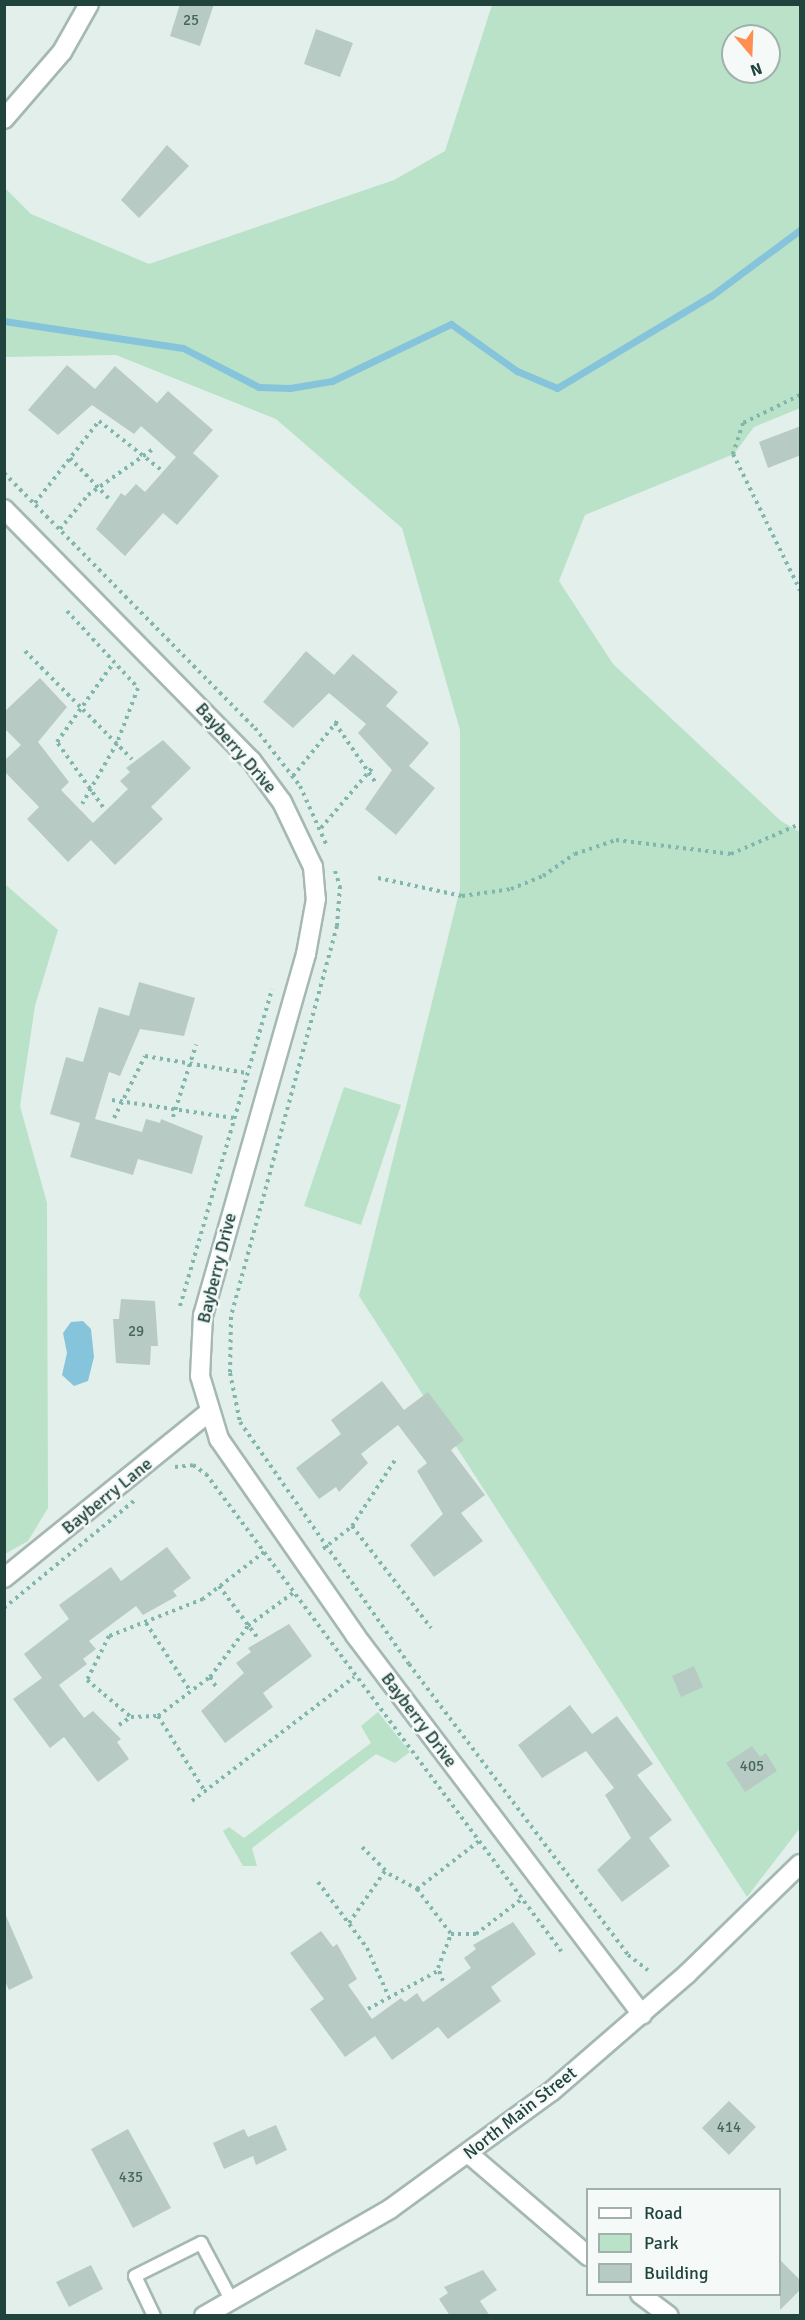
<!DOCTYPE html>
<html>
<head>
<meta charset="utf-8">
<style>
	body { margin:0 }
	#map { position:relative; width:805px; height:2320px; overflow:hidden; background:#e3efeb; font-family:Signika,sans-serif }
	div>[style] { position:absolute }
	.green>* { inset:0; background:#bae2c9 }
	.water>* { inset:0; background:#85c4da }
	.stream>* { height:7px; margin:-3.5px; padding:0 3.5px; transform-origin:3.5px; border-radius:3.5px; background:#85c4da }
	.building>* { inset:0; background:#b8cac4 }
	.path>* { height:4px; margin-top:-2px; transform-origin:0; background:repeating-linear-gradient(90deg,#80b6ab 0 3px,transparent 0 7.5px) }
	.roads { filter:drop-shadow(2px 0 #a5b8b3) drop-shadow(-2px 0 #a5b8b3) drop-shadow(0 2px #a5b8b3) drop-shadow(0 -2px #a5b8b3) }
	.lane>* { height:12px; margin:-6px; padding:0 6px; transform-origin:6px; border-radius:6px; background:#fff }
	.street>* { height:18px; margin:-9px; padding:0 9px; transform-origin:9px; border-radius:9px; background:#fff }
	.secondary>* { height:18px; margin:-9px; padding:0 9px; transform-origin:9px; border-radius:9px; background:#fff }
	span { translate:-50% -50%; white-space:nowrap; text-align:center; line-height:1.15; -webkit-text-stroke:5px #f5faf8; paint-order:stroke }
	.number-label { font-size:15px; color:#46655f }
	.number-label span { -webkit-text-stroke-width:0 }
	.street-label { font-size:18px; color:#20433d }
	.frame { position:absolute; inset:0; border:6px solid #20433d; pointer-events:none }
	.legend { position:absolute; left:586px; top:2188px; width:195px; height:108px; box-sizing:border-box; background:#f5faf8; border:2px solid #a0b1ad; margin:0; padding:8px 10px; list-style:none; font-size:18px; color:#20433d }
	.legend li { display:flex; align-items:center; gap:12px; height:30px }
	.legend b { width:30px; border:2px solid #a0b1ad }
	.north { position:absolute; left:721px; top:24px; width:60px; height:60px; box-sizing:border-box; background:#f5faf8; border:2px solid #a0b1ad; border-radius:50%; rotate:161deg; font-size:16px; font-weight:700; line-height:24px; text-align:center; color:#20433d }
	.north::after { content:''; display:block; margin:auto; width:21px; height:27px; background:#ff8e51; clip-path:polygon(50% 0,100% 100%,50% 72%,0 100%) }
</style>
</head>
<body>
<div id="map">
	<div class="green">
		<div style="clip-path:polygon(evenodd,492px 5px,800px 5px,800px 408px,754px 427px,734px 454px,585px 515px,559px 581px,613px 664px,781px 821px,800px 832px,800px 1828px,747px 1897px,359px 1296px,460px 889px,460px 730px,402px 528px,276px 419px,116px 355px,5px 357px,4px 187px,31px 214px,149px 264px,394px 180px,445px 151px,492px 5px,733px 36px,769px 36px,769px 72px,733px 72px,733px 36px)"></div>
		<div style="clip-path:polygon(6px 885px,58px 930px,35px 1006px,20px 1106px,47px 1203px,48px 1508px,28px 1541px,5px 1554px)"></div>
		<div style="clip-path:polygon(344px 1087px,401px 1105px,361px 1225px,304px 1206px)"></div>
		<div style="clip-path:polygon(378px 1712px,410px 1752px,395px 1763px,376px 1754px,252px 1848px,257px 1866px,243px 1866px,223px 1831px,229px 1827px,244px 1838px,371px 1743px,361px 1726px)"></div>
	</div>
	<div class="water">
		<div style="clip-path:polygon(83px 1321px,91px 1329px,94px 1357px,88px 1381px,74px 1386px,62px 1375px,67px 1353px,63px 1333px,71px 1322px)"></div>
	</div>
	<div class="stream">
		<div style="left:4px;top:321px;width:181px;rotate:8.6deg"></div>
		<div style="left:183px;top:348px;width:85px;rotate:27.2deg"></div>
		<div style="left:259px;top:387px;width:31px;rotate:2deg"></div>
		<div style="left:290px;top:388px;width:43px;rotate:-9.5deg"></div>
		<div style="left:332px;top:381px;width:132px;rotate:-25.6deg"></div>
		<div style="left:451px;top:324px;width:81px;rotate:35.5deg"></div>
		<div style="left:517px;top:371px;width:43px;rotate:23deg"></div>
		<div style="left:557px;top:388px;width:179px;rotate:-30.9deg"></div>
		<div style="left:711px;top:296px;width:111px;rotate:-36.6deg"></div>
	</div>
	<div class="building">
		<div style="clip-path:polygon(180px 4px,214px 4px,200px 46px,170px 36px)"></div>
		<div style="clip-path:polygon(316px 29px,353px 43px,340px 77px,304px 64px)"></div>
		<div style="clip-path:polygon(167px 145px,189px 166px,139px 218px,121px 200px)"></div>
		<div style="clip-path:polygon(67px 365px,95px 389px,115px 366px,157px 403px,168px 391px,213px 430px,193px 453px,219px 476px,177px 525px,163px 513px,125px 556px,96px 529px,121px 493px,125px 496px,136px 484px,145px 492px,176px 457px,141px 426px,134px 434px,92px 405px,58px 435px,28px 410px)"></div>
		<div style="clip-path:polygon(801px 426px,801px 455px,768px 468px,759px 442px)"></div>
		<div style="clip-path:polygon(306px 651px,334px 675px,353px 654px,398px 692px,386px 706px,429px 743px,409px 766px,435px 788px,396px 835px,365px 809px,392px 770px,358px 733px,366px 724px,329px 693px,293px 728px,263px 702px)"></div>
		<div style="clip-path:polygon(40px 678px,67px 707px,38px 742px,69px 782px,61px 790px,93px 823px,128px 789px,120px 781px,130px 772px,126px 768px,163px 740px,191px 768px,151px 807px,163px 819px,115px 865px,91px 840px,68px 862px,27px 819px,39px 807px,4px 771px,4px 761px,21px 745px,4px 728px,4px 712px)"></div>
		<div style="clip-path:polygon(139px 982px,195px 998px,184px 1036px,140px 1029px,120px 1076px,109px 1072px,95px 1119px,142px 1132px,146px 1119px,160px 1123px,161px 1119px,203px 1136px,192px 1174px,138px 1159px,133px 1175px,70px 1157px,80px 1123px,50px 1114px,66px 1057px,83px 1062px,99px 1007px,129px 1016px)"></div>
		<div style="clip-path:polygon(121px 1299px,155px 1301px,158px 1346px,151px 1346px,150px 1365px,116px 1363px,113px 1319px,119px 1319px)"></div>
		<div style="clip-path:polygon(382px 1381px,404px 1410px,428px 1392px,464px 1440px,451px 1450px,485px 1495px,461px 1513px,483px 1541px,434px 1577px,410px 1545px,443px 1514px,417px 1471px,427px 1463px,398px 1425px,361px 1454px,368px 1463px,339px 1492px,336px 1487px,319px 1499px,296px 1468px,341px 1434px,331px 1420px)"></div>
		<div style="clip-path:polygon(167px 1547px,191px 1578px,173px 1591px,177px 1596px,143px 1615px,136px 1606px,89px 1641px,96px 1649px,83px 1659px,87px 1664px,59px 1685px,84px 1718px,93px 1711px,121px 1739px,117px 1742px,129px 1759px,98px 1782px,64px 1737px,50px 1748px,13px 1699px,42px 1678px,24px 1654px,69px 1619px,59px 1605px,111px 1567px,121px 1581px)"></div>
		<div style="clip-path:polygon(289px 1624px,312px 1656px,263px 1693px,273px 1707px,225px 1743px,201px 1711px,244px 1673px,236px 1663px,251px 1652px,248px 1648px)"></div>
		<div style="clip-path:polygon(694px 1666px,703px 1687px,681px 1697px,672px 1676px)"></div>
		<div style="clip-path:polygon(570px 1705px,592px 1734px,617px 1716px,653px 1764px,637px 1775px,672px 1820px,649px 1838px,670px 1866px,622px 1902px,597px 1870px,631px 1838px,605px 1795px,614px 1788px,586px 1751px,542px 1778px,518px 1745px)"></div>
		<div style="clip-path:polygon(752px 1746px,760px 1757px,766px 1753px,777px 1771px,745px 1792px,726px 1763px)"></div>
		<div style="clip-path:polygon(4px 1911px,33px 1978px,9px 1990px,4px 1979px)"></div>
		<div style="clip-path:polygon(513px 1922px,536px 1954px,491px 1987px,501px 2001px,448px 2039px,438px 2027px,392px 2060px,375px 2036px,345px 2057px,310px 2009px,324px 1999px,290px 1953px,321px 1931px,333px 1947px,337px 1944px,357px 1979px,348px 1985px,372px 2019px,401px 1998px,405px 2002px,417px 1993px,423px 2002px,471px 1968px,464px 1958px,476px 1949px,473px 1945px)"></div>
		<div style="clip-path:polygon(729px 2101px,756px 2127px,729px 2155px,702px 2128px)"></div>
		<div style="clip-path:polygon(276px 2125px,287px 2150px,256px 2165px,253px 2156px,224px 2169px,213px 2143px,244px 2129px,248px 2137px)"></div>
		<div style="clip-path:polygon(128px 2129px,171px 2208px,133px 2228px,91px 2149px)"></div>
		<div style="clip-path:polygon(780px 2260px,801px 2281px,801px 2289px,780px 2310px)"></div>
		<div style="clip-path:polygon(91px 2265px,103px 2289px,69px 2307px,56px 2282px)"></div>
		<div style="clip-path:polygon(483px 2270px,497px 2290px,480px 2301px,490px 2316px,450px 2316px,439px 2299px,448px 2293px,444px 2287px)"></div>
	</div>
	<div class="path">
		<div style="left:800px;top:395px;width:64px;rotate:153.8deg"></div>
		<div style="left:743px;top:423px;width:33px;rotate:108deg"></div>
		<div style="left:733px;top:454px;width:152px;rotate:63.8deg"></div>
		<div style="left:70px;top:458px;width:59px;rotate:46.4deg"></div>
		<div style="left:4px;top:473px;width:358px;rotate:45.5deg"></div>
		<div style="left:255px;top:728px;width:73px;rotate:52.2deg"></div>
		<div style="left:300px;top:786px;width:66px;rotate:65.8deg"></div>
		<div style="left:35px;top:503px;width:104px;rotate:-52deg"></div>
		<div style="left:99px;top:421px;width:78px;rotate:38.2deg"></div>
		<div style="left:60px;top:529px;width:44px;rotate:-50.5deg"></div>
		<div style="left:88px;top:495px;width:80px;rotate:-35.3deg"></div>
		<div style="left:67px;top:611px;width:105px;rotate:47.3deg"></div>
		<div style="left:138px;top:688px;width:59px;rotate:110.9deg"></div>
		<div style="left:117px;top:743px;width:70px;rotate:119.8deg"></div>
		<div style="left:25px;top:651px;width:152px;rotate:45.3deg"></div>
		<div style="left:335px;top:723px;width:73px;rotate:55.7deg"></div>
		<div style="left:293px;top:776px;width:72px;rotate:-51.2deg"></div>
		<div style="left:103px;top:807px;width:80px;rotate:-125.3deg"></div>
		<div style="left:57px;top:742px;width:98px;rotate:-54.5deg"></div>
		<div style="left:321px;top:828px;width:79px;rotate:-49.6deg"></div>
		<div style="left:335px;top:871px;width:16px;rotate:72deg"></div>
		<div style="left:340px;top:886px;width:40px;rotate:94.3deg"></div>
		<div style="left:337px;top:926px;width:405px;rotate:105.2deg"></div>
		<div style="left:231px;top:1317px;width:56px;rotate:91deg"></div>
		<div style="left:230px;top:1373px;width:50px;rotate:78.5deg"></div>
		<div style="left:240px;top:1422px;width:295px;rotate:55.1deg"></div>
		<div style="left:409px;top:1664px;width:364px;rotate:53deg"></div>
		<div style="left:628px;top:1955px;width:25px;rotate:37deg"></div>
		<div style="left:378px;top:878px;width:86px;rotate:12.1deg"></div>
		<div style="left:462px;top:896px;width:49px;rotate:-8.1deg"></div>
		<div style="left:511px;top:889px;width:35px;rotate:-22deg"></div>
		<div style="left:543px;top:876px;width:39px;rotate:-35deg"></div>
		<div style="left:575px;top:854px;width:43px;rotate:-18.9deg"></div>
		<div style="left:616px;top:840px;width:116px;rotate:6.9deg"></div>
		<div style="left:731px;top:854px;width:75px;rotate:-23.5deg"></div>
		<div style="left:112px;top:1100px;width:123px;rotate:8.4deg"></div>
		<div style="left:173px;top:1117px;width:76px;rotate:-72.3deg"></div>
		<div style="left:114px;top:1118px;width:69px;rotate:-63.4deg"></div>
		<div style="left:145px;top:1056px;width:103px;rotate:9.5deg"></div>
		<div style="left:180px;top:1306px;width:330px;rotate:-73.8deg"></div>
		<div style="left:175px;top:1467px;width:18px;rotate:-6deg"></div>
		<div style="left:193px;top:1465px;width:16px;rotate:35deg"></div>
		<div style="left:206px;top:1474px;width:595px;rotate:53.34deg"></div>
		<div style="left:352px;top:1526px;width:129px;rotate:52.2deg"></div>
		<div style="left:323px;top:1549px;width:37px;rotate:-38deg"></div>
		<div style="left:352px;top:1526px;width:82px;rotate:-56.9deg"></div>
		<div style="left:264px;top:1552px;width:77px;rotate:142.4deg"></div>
		<div style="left:203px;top:1599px;width:101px;rotate:158.5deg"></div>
		<div style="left:109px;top:1636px;width:49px;rotate:116.6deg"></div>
		<div style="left:87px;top:1680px;width:57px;rotate:40.1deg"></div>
		<div style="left:131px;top:1717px;width:27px;rotate:-2deg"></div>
		<div style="left:158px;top:1716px;width:65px;rotate:-36.9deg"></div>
		<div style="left:210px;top:1677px;width:64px;rotate:-53.3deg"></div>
		<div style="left:248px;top:1626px;width:56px;rotate:-36.3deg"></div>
		<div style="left:219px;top:1586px;width:64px;rotate:53.3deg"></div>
		<div style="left:4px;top:1608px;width:170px;rotate:-39.5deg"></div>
		<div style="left:146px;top:1623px;width:82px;rotate:56.9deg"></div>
		<div style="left:210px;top:1677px;width:13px;rotate:58deg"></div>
		<div style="left:158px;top:1716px;width:87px;rotate:58.1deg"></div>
		<div style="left:119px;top:1725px;width:14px;rotate:-34deg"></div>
		<div style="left:192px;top:1801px;width:204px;rotate:-37.4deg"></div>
		<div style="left:362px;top:1847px;width:38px;rotate:45deg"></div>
		<div style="left:389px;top:1874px;width:32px;rotate:28deg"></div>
		<div style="left:417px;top:1889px;width:56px;rotate:52.9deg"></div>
		<div style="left:451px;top:1934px;width:25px"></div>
		<div style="left:476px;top:1934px;width:58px;rotate:-37.3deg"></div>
		<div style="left:318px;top:1882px;width:82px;rotate:53.4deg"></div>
		<div style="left:367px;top:1948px;width:51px;rotate:65.9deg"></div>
		<div style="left:417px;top:1889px;width:78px;rotate:-37.7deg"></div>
		<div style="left:349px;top:1923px;width:63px;rotate:-55.3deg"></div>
		<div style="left:443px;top:1981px;width:14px;rotate:-111deg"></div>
		<div style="left:438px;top:1968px;width:36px;rotate:-69deg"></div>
		<div style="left:368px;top:2009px;width:80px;rotate:-28.5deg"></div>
	</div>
	<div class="roads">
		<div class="lane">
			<div style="left:154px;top:2316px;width:44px;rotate:-115.4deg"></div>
			<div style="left:135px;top:2276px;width:74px;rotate:-26.6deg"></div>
			<div style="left:201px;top:2243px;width:66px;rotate:61.9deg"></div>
		</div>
		<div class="street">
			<div style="left:4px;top:119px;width:89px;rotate:-49.1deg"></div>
			<div style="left:62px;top:52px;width:55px;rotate:-60.6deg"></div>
			<div style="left:4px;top:509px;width:352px;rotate:45.5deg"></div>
			<div style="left:251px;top:760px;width:52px;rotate:53.6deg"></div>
			<div style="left:282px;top:802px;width:72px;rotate:64.5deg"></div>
			<div style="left:313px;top:867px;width:32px;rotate:85deg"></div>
			<div style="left:316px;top:899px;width:56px;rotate:100.3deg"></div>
			<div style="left:306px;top:954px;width:375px;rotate:105.9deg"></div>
			<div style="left:203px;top:1315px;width:61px;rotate:92.8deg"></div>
			<div style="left:200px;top:1376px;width:66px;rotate:73.2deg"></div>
			<div style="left:219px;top:1439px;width:239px;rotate:55.2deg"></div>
			<div style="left:355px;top:1635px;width:476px;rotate:52.9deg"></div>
			<div style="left:4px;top:1578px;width:264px;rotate:-39deg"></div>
			<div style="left:469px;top:2154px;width:157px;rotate:40.6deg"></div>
			<div style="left:640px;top:2294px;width:36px;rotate:37deg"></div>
		</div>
		<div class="secondary">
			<div style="left:204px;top:2316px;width:215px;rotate:-29.9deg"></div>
			<div style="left:390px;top:2209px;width:200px;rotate:-36.1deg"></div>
			<div style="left:552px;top:2091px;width:179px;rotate:-40.9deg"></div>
			<div style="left:687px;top:1974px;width:158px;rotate:-44.2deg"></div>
		</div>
	</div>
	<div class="number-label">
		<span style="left:191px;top:21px">25</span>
		<span style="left:136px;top:1332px">29</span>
		<span style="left:752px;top:1767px">405</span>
		<span style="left:729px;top:2128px">414</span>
		<span style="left:131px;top:2178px">435</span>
	</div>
	<div class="street-label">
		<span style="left:236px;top:748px;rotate:49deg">Bayberry Drive</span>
		<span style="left:217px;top:1268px;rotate:-76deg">Bayberry Drive</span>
		<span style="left:107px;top:1496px;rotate:-39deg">Bayberry Lane</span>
		<span style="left:419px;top:1720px;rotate:53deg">Bayberry Drive</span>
		<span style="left:520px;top:2113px;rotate:-38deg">North Main Street</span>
	</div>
	<div class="frame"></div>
	<ul class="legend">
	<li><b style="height:8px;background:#fff"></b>Road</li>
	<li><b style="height:16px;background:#bae2c9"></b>Park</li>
	<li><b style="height:16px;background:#b8cac4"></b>Building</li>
	</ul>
	<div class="north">N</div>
</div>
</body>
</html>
